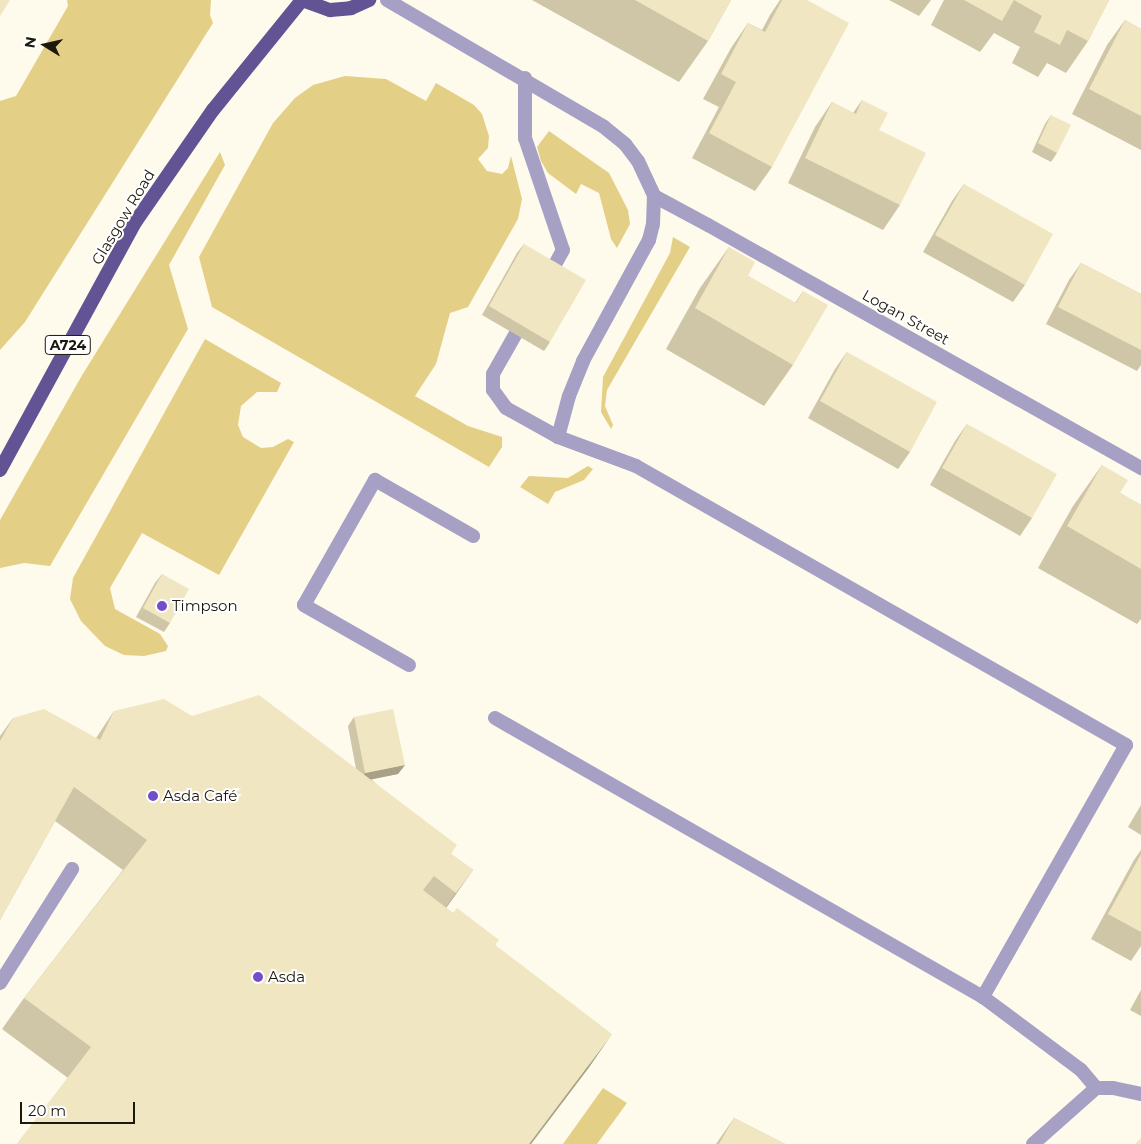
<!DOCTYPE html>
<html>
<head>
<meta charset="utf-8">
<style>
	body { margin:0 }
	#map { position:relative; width:1141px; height:1144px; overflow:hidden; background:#fefaec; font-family:Montserrat,sans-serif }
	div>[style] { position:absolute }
	.green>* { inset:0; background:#e4cf87 }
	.service>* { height:14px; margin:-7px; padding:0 7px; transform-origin:7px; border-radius:7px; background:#a6a0c5 }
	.pedestrian>* { height:14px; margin:-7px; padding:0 7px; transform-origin:7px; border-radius:7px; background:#a6a0c5 }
	.minor>* { height:14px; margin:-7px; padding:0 7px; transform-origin:7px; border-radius:7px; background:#a6a0c5 }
	.primary>* { height:14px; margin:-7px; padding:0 7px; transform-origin:7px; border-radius:7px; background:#625494 }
	.wall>* { inset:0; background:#cec6a7 }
	.shaded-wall>* { inset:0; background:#a8a188 }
	.building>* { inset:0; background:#f0e6c2 }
	.dots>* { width:14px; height:14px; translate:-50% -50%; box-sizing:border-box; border:2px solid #fff; border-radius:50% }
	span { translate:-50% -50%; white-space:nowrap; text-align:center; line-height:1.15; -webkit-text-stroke:4px #fff; paint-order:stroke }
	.shield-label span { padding:1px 4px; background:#fff; border:1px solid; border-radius:4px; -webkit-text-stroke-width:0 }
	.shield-label { font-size:14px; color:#1c190c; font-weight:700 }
	.street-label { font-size:15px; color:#1c190c }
	.poi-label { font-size:15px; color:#1c190c }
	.left { translate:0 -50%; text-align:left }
	.north { position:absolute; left:20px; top:20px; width:50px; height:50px; -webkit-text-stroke:4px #fff; paint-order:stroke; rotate:280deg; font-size:14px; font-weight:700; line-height:20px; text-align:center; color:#1c190c }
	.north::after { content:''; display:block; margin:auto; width:18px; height:22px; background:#1c190c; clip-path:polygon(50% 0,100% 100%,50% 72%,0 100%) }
	.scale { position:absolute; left:20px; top:1102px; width:115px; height:22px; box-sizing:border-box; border:2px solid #1c190c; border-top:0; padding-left:6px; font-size:15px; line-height:18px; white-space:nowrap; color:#1c190c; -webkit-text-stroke:4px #fff; paint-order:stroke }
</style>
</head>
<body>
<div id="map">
	<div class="green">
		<div style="clip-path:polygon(67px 0,211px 0,210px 15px,213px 23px,25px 322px,0 350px,0 101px,16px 96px,68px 6px)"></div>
		<div style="clip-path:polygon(345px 76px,386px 79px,426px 101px,436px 83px,474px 105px,482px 114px,489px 136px,488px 148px,478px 159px,487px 171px,502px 174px,508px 168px,511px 156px,522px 199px,518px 219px,468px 307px,450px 313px,436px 364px,415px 396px,468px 426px,502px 437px,502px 447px,489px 467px,212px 307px,199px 257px,273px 123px,295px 98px,313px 85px)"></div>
		<div style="clip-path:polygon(549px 131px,609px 173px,628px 210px,630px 224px,617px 248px,611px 239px,599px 193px,581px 184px,576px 194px,548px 173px,541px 161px,537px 147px)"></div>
		<div style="clip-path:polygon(220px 152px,225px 165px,169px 265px,188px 329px,50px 566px,24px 563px,0 568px,0 520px,81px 377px)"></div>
		<div style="clip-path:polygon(673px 237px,690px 247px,607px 390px,605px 406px,613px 425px,611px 429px,601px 412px,603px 377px,670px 253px)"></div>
		<div style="clip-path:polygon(205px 339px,281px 383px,277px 392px,257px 392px,241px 406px,238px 425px,243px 437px,261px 448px,273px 447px,288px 439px,294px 442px,219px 575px,142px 533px,110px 588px,115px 609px,160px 634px,168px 646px,166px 651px,144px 656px,124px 655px,105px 646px,81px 621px,70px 599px,73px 578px)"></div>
		<div style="clip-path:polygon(588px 466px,593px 469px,584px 480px,555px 492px,548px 504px,520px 487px,529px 476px,568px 478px)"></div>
		<div style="clip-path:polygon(603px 1088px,627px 1103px,597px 1144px,563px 1144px)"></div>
	</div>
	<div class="service">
		<div style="left:525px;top:78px;width:60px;rotate:90deg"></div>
		<div style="left:525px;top:138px;width:118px;rotate:71.3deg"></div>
		<div style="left:563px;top:250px;width:33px;rotate:119deg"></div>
		<div style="left:524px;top:319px;width:63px;rotate:119.4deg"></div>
		<div style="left:493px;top:374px;width:16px;rotate:90deg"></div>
		<div style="left:493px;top:390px;width:22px;rotate:54deg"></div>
		<div style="left:506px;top:408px;width:60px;rotate:29.1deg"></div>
		<div style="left:558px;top:437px;width:83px;rotate:20.4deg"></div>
		<div style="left:636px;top:466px;width:564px;rotate:29.66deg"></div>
		<div style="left:1126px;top:745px;width:290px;rotate:119.6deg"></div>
		<div style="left:558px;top:437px;width:42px;rotate:-75deg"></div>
		<div style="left:569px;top:396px;width:38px;rotate:-68deg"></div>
		<div style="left:583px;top:361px;width:138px;rotate:-61.4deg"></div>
		<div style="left:649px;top:240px;width:16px;rotate:-76deg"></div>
		<div style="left:653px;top:224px;width:28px;rotate:-88deg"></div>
		<div style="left:409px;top:665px;width:121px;rotate:-150.3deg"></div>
		<div style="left:304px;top:605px;width:144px;rotate:-60.4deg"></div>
		<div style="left:375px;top:480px;width:113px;rotate:29.7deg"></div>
		<div style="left:495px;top:718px;width:562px;rotate:29.76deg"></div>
		<div style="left:983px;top:997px;width:122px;rotate:36.7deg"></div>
		<div style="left:1081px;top:1070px;width:23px;rotate:50deg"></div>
		<div style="left:0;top:983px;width:135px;rotate:-57.7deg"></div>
	</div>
	<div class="pedestrian">
		<div style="left:654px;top:196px;width:61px;rotate:28.2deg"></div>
	</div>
	<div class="minor">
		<div style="left:387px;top:0;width:251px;rotate:30.3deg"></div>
		<div style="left:604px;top:127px;width:27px;rotate:39deg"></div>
		<div style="left:625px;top:144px;width:21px;rotate:53deg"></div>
		<div style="left:638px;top:161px;width:38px;rotate:65deg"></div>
		<div style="left:708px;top:225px;width:497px;rotate:29.3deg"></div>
		<div style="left:1033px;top:1144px;width:84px;rotate:-41.6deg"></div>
		<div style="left:1096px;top:1088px;width:17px"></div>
		<div style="left:1113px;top:1088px;width:29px;rotate:12deg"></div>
	</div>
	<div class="primary">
		<div style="left:302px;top:0;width:30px;rotate:20deg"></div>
		<div style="left:330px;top:10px;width:21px;rotate:-5deg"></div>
		<div style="left:351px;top:8px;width:20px;rotate:-24deg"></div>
		<div style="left:0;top:470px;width:284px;rotate:-61.4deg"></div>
		<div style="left:136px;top:221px;width:135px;rotate:-55.3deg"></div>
		<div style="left:213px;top:110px;width:141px;rotate:-51deg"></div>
	</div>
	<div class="wall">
		<div style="clip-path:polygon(532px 0,731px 0,708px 41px,679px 82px)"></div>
		<div style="clip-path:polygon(780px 0,807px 0,772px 167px,755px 191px,692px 158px,719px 107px,703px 99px,731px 48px,748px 23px,762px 30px,770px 15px)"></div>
		<div style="clip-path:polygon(889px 0,931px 0,919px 16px)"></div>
		<div style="clip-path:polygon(944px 0,1109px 0,1088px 41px,1066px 73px,1047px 63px,1038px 77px,1012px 63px,1020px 47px,994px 33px,980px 52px,931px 25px)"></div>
		<div style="clip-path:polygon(1125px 20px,1141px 29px,1141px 150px,1072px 114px,1107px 45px)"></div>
		<div style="clip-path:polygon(862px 100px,879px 130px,900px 205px,883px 230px,788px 183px,815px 127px,832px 102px,853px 113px)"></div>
		<div style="clip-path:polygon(1051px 115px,1057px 153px,1051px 162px,1032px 152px,1045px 124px)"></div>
		<div style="clip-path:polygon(964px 184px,1025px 285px,1013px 302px,923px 252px,952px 201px)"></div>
		<div style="clip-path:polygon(524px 244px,550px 342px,544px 351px,482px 315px,517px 253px)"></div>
		<div style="clip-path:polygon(729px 247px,748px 276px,795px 303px,803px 291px,793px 365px,764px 406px,666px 349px,700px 288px)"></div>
		<div style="clip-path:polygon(1081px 263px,1141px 294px,1141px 365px,1137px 371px,1046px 324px,1069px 280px)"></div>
		<div style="clip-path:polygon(847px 352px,910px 452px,898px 469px,808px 418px,835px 369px)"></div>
		<div style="clip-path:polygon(967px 424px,1032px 518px,1020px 536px,930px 485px,955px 441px)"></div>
		<div style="clip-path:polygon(1102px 465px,1120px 493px,1141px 505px,1141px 619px,1137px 624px,1038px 568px,1073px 506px)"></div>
		<div style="clip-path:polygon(162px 574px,170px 623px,164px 632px,136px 617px,155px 583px)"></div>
		<div style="clip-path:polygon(114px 711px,192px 716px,356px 769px,348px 726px,354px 717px,405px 765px,398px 774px,371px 779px,451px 854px,473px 870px,446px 908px,495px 945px,590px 1066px,531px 1144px,17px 1144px,68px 1078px,2px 1029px,24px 998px,123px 870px,55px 821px,0 920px,0 736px,13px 718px,96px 738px)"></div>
		<div style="clip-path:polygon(1141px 805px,1141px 835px,1128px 827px)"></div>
		<div style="clip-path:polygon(1141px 850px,1141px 946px,1131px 961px,1091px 939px,1134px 860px)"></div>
		<div style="clip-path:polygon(1141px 990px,1141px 1016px,1130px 1010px)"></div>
		<div style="clip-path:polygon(734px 1118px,785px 1144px,716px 1144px)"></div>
	</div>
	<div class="shaded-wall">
		<div style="clip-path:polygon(405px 765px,398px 774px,359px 782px,365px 773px)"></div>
		<div style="clip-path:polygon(473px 870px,451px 901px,434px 924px,456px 893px)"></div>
		<div style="clip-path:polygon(612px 1034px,590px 1066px,531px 1144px,529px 1144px)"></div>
	</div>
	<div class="building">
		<div style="clip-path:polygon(0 0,10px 0,0 16px)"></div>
		<div style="clip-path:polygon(635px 0,731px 0,708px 41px)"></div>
		<div style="clip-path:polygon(782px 0,807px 0,849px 23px,772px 167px,709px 133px,736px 82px,721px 74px,748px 23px,765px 32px)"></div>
		<div style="clip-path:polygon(964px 0,1109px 0,1088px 41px,1067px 30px,1060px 45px,1034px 32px,1042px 16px,1014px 0,1002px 21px)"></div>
		<div style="clip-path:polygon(1125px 20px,1141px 29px,1141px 116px,1089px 89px)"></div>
		<div style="clip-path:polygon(862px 100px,888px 113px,879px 130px,926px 153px,900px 205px,805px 158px,832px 102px,856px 114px)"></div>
		<div style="clip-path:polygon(1051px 115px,1071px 125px,1057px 153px,1038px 143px)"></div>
		<div style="clip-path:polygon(964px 184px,1053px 234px,1025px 285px,935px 235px)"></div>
		<div style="clip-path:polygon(524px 244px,586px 280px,550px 342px,489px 306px)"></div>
		<div style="clip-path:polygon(729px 247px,755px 262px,748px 276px,796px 303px,803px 291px,828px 305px,793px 365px,695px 308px)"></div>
		<div style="clip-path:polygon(1081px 263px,1141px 294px,1141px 350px,1058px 307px)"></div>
		<div style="clip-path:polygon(847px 352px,937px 402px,910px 452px,820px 401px)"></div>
		<div style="clip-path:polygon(967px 424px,1057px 474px,1032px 518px,942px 468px)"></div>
		<div style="clip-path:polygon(1102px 465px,1128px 480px,1120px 493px,1141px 505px,1141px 569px,1067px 526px)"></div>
		<div style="clip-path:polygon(162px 574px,189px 589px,170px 623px,143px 608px)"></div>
		<div style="clip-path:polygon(259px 695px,457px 845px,451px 854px,473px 870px,456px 893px,434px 876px,423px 890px,612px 1034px,529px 1144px,17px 1144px,91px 1047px,24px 998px,147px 840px,74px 787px,0 920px,0 741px,13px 718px,44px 709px,100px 740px,114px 711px,164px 699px,192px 716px)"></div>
		<div style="clip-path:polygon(393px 709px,405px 765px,365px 773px,354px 717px)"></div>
		<div style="clip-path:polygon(1141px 854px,1141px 932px,1108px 914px)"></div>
		<div style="clip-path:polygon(457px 908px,499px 940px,495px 945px,453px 913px)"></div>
		<div style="clip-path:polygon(734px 1118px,785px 1144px,719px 1144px)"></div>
		<div style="clip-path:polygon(1141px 1138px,1141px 1144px,1135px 1144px)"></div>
	</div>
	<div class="dots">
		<div style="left:162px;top:606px;background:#724fc9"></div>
		<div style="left:153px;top:796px;background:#724fc9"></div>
		<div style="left:258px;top:977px;background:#724fc9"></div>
	</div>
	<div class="shield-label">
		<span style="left:68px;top:345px">A724</span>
	</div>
	<div class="street-label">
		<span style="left:123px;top:217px;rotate:-59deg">Glasgow Road</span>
		<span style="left:906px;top:317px;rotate:29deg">Logan Street</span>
	</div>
	<div class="poi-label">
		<span class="left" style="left:172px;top:606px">Timpson</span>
		<span class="left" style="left:163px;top:796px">Asda Café</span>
		<span class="left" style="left:268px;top:977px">Asda</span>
	</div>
	<div class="north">N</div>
	<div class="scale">20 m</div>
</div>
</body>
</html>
